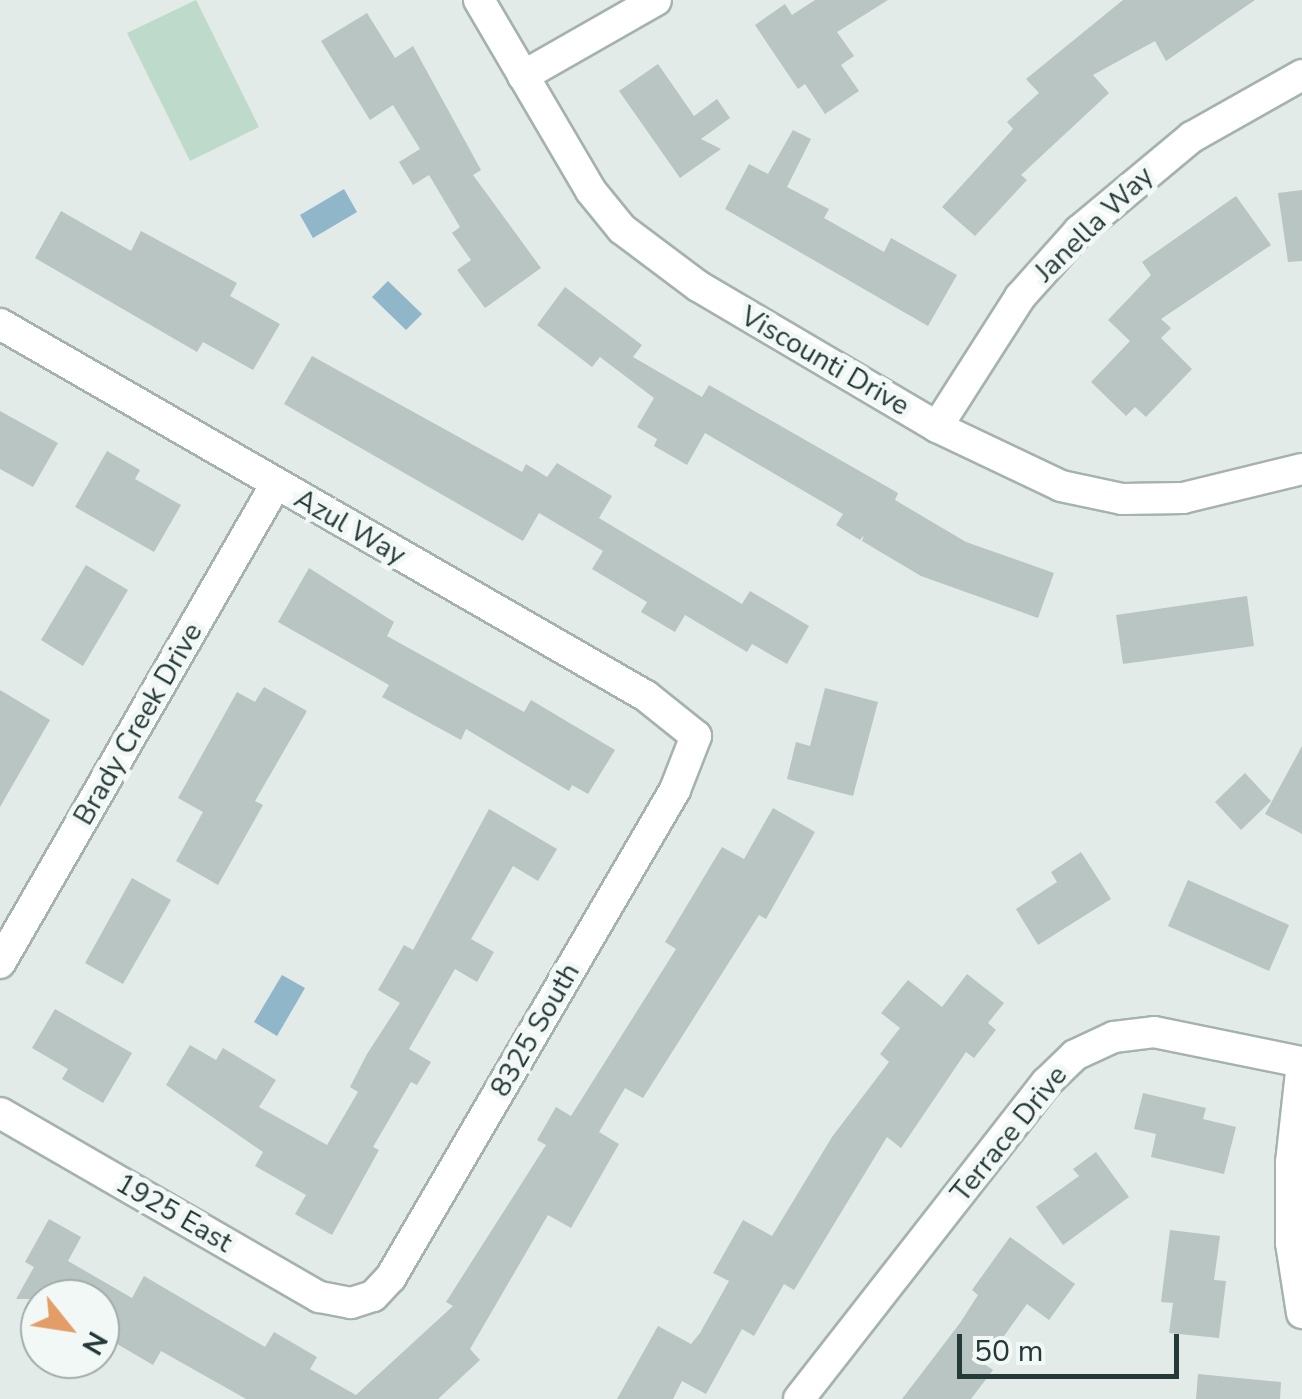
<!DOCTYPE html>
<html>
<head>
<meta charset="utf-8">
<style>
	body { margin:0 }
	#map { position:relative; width:1302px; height:1399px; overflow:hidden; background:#e2ebe8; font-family:"Nunito Sans",sans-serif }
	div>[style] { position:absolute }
	.green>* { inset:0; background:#bddaca }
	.water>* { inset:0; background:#90b6ca }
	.building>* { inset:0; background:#b8c5c2 }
	.roads { filter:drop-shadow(2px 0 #a5b2b0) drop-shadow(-2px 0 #a5b2b0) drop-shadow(0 2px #a5b2b0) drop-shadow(0 -2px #a5b2b0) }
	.minor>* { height:30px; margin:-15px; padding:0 15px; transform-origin:15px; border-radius:15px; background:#fff }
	span { translate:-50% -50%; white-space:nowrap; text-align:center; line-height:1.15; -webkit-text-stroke:10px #f2f8f6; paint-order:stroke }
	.street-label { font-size:28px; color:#243a38 }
	.north { position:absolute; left:20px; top:1279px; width:100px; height:100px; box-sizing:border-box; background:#f2f8f6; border:2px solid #a0acaa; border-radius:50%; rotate:120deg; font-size:28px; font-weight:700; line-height:40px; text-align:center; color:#243a38 }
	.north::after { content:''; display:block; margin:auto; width:35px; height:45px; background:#e39e67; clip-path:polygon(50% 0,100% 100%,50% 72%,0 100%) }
	.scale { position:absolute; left:957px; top:1334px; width:222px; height:45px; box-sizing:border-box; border:5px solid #243a38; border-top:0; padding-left:12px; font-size:30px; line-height:35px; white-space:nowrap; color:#243a38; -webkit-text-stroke:8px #f2f8f6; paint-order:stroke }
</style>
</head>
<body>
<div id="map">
	<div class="green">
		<div style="clip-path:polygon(196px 0,259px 127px,190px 161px,127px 33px)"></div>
	</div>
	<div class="water">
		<div style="clip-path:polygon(344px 189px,357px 212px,313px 238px,300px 215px)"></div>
		<div style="clip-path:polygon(388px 281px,422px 314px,406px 330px,372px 297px)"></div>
		<div style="clip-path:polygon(282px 975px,305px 988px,277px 1036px,254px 1022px)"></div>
	</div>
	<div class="building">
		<div style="clip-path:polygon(815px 0,888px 0,837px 32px,854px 56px,841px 65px,859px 91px,825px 114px,805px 84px,798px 89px,755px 25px,785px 4px,792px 15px)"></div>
		<div style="clip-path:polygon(1123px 0,1255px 0,1166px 61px,1155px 41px,1093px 75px,1109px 93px,1021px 175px,1027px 180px,975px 236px,942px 207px,1013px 129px,1007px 122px,1039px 93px,1026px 79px)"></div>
		<div style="clip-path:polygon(367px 13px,395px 58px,413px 46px,481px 170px,473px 175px,541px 268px,485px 308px,457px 270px,471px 260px,452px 233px,460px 227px,429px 175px,413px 185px,399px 162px,420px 149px,393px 105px,370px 120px,321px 41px)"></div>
		<div style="clip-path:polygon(658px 64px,694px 116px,717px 99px,730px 118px,701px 139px,721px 149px,680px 178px,619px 91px)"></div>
		<div style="clip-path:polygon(793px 130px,811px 139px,787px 187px,829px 209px,824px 218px,884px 252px,891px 238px,957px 275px,928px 326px,725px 209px,749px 164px,768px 174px)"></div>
		<div style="clip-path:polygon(1302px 190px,1302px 261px,1288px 262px,1278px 193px)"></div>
		<div style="clip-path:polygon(1236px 196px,1271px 245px,1161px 319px,1171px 328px,1161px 338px,1192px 369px,1146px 417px,1135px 407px,1126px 416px,1091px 382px,1130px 341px,1108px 320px,1151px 275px,1142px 262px)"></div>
		<div style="clip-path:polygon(61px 211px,131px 251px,141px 231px,237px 283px,230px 296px,280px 324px,253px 370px,203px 342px,197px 352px,35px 258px)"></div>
		<div style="clip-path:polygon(565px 287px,642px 345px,633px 357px,702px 397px,709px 385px,898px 493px,895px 500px,966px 542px,1054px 573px,1038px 618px,921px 576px,862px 541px,864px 535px,860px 540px,836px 525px,843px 514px,705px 433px,687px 465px,654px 446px,657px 439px,637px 427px,654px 398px,600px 357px,592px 367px,537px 325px)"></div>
		<div style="clip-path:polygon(312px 356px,522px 472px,526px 464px,547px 477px,557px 463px,612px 496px,599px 518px,742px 604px,750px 591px,809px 626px,787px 664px,752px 644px,747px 652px,685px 615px,675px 632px,641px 612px,647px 602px,592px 569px,603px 551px,539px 513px,523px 541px,284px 404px)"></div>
		<div style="clip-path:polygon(0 411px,58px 443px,33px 487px,0 469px)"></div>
		<div style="clip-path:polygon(107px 451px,140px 470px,135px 479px,181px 505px,154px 552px,75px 507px)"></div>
		<div style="clip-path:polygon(86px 565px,128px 590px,83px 666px,41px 640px)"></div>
		<div style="clip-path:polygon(309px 568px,394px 622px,387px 636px,524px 712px,531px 700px,615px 750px,588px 794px,572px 785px,569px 791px,466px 729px,461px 740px,382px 697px,389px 685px,278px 622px)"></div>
		<div style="clip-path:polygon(1247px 596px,1254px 646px,1123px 664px,1116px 615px)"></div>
		<div style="clip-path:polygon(264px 687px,307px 711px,255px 801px,263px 805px,218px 885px,176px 861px,203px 812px,178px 798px,237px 692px,255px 702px)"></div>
		<div style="clip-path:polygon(825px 688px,878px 702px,853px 796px,787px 779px,796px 742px,810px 746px)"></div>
		<div style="clip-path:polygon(0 690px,50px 720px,0 807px)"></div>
		<div style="clip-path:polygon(1302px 746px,1302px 834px,1265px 814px)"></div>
		<div style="clip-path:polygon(1245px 773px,1271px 801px,1241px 830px,1215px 802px)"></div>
		<div style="clip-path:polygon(773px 808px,815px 832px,766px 919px,759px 915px,643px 1098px,625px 1088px,599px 1132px,619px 1144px,571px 1228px,548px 1215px,470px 1349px,480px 1360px,438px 1399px,246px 1399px,161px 1351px,153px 1365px,100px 1334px,100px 1299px,16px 1299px,34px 1267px,25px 1262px,49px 1219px,81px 1237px,68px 1261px,132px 1298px,144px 1276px,265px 1347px,274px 1332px,317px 1357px,310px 1369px,356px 1395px,453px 1306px,446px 1302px,546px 1145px,537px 1140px,556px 1107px,571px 1116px,676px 949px,665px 942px,722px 847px,744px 859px)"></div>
		<div style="clip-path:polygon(489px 809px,557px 849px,538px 881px,513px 866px,471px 939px,494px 952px,477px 982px,455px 969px,409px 1049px,431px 1062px,417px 1085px,411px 1082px,373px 1147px,379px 1150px,332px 1235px,295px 1214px,306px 1195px,255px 1166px,263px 1152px,166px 1085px,190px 1045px,216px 1060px,223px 1048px,276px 1080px,259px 1107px,327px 1145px,358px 1092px,350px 1087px,367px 1054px,400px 1003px,378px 990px,404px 945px,413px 950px)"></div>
		<div style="clip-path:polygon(1081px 852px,1111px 899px,1038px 945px,1016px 909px,1057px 882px,1051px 872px)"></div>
		<div style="clip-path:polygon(132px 878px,171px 900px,123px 984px,85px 963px)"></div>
		<div style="clip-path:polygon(1188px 880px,1289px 925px,1269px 971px,1168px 926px)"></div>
		<div style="clip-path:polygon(967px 974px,1004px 1003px,988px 1023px,996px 1030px,974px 1058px,966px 1052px,901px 1148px,887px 1137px,794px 1290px,784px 1284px,754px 1336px,742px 1329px,706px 1394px,682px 1381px,673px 1399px,617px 1399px,658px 1326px,691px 1344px,700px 1333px,729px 1281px,713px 1273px,743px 1220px,772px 1236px,832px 1137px,889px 1062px,880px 1054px,900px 1028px,881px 1013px,908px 980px,942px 1007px)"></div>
		<div style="clip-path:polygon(55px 1009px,132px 1053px,103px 1103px,62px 1079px,68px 1069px,32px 1048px)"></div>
		<div style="clip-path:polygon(1143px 1093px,1206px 1108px,1203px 1119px,1236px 1127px,1224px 1174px,1151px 1157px,1156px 1134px,1134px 1129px)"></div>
		<div style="clip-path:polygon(1096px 1152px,1129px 1197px,1063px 1245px,1036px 1207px,1079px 1176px,1073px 1169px)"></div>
		<div style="clip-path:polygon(1170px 1230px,1220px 1236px,1214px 1280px,1226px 1281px,1219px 1338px,1169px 1333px,1173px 1303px,1161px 1302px)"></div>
		<div style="clip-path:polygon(1010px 1237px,1075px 1284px,1049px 1320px,1027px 1304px,984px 1364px,993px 1370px,971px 1399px,902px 1399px,960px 1323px,978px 1295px,972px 1290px)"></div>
		<div style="clip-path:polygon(1198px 1374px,1281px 1382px,1280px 1399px,1196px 1399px)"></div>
	</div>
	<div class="roads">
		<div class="minor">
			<div style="left:479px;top:0;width:221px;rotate:59.6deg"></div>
			<div style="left:591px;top:191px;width:49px;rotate:50.8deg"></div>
			<div style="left:622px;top:229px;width:95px;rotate:36.9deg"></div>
			<div style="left:698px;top:286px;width:277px;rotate:30.5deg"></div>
			<div style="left:937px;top:427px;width:137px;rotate:25.4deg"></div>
			<div style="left:1061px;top:486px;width:62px;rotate:12deg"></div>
			<div style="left:1122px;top:499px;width:61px;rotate:-0.9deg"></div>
			<div style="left:1183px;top:498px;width:122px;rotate:-13.7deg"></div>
			<div style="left:523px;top:76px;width:153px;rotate:-29.7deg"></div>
			<div style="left:0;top:324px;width:745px;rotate:29.94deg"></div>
			<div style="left:646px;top:696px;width:64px;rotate:38.7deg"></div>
			<div style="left:696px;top:736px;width:58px;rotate:111.3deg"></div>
			<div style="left:675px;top:790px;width:564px;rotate:120.25deg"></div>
			<div style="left:391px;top:1277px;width:26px;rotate:133deg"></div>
			<div style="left:373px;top:1296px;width:23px;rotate:162deg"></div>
			<div style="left:351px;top:1303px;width:33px;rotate:-169deg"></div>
			<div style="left:319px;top:1297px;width:368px;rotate:-150deg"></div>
			<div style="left:937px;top:427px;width:154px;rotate:-57.4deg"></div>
			<div style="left:1020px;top:297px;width:89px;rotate:-48.2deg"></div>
			<div style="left:1079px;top:231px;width:147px;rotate:-39.8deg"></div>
			<div style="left:1192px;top:137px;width:126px;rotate:-29.4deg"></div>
			<div style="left:0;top:963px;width:553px;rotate:-60.05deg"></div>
			<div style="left:1302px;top:1063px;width:100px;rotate:96.3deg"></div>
			<div style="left:1291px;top:1162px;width:81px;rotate:90deg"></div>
			<div style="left:1291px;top:1243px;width:71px;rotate:81.1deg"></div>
			<div style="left:799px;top:1399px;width:401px;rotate:-52deg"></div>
			<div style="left:1046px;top:1083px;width:40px;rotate:-44deg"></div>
			<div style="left:1075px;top:1055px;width:43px;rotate:-24.8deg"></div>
			<div style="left:1114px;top:1037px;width:40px;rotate:-7.1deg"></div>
			<div style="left:1154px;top:1032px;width:151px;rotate:11.5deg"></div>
		</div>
	</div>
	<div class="street-label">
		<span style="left:1094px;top:224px;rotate:-44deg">Janella Way</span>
		<span style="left:825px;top:361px;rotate:30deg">Viscounti Drive</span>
		<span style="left:350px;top:527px;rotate:30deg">Azul Way</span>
		<span style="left:138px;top:724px;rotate:-60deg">Brady Creek Drive</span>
		<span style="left:535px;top:1030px;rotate:-60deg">8325 South</span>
		<span style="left:1009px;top:1134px;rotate:-51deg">Terrace Drive</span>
		<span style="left:174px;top:1213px;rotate:30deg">1925 East</span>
	</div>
	<div class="north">N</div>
	<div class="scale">50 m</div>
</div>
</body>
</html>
